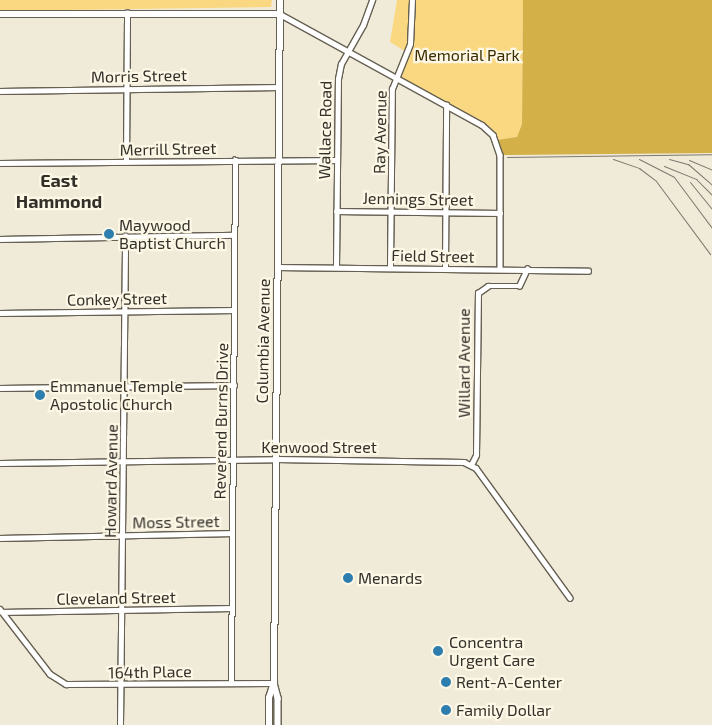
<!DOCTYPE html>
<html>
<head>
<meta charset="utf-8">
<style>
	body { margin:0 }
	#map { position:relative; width:712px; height:725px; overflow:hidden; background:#f0ead9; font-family:"Exo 2",sans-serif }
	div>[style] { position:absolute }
	.green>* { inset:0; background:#f9d881 }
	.forest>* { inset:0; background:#d4b048 }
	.roads { filter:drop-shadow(1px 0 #666052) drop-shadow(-1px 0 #666052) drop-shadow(0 1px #666052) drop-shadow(0 -1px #666052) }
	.minor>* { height:4.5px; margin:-2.25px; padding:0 2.25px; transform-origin:2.25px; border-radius:2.25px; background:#fff }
	.tertiary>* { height:5.5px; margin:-2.75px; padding:0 2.75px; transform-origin:2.75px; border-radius:2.75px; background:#fff }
	.rail>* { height:1px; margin:-0.5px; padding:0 0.5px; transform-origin:0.5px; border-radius:0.5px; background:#7d796e }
	.dots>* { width:14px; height:14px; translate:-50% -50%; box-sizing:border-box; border:2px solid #fdf7e6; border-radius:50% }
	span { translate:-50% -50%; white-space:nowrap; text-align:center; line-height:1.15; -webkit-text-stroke:4.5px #fdf7e6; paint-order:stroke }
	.park-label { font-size:16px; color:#3a2c00 }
	.street-label { font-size:16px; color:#33302a }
	.poi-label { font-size:16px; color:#33302a }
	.left { translate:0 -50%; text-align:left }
	.neighbourhood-label { font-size:18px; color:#33302a; font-weight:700 }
</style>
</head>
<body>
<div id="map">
	<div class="green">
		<div style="clip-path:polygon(0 0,272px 0,271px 7px,0 11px)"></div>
		<div style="clip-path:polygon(397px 0,523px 0,522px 124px,517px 137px,497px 140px,489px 130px,396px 77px,408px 53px,390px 42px)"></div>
	</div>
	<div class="forest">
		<div style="clip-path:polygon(523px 0,712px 0,712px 153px,500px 155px,497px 140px,517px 137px,522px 124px)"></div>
	</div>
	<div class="roads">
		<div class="minor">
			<div style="left:280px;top:14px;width:230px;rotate:28.8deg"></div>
			<div style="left:482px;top:125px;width:15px;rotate:42deg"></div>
			<div style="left:493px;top:135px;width:21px;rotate:71deg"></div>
			<div style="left:500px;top:155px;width:114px;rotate:90deg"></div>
			<div style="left:0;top:91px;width:279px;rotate:-0.8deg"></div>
			<div style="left:126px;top:162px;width:149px;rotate:-89.6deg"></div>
			<div style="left:0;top:163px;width:337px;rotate:-0.5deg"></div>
			<div style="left:336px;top:211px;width:164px;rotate:0.7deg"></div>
			<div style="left:0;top:239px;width:234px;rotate:-1deg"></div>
			<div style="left:278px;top:267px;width:310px;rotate:0.7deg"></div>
			<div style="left:336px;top:267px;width:188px;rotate:-89.4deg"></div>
			<div style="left:338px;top:79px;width:15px;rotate:-79deg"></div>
			<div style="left:341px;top:64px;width:45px;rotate:-60.6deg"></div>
			<div style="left:363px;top:25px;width:27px;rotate:-70deg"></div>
			<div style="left:390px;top:268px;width:179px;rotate:-89.4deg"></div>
			<div style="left:392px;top:89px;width:48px;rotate:-68.2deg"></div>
			<div style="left:410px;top:44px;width:44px;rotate:-87.4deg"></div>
			<div style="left:445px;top:268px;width:163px;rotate:-89.6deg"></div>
			<div style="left:0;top:313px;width:234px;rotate:-0.7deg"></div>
			<div style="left:0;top:388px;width:234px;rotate:-0.7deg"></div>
			<div style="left:0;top:463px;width:276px;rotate:-0.8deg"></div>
			<div style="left:276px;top:459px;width:188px;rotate:0.9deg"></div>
			<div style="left:464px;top:462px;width:13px;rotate:27deg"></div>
			<div style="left:476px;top:468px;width:160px;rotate:54.1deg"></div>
			<div style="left:471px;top:465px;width:11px;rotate:-63deg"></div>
			<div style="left:476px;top:455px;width:162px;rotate:-89.3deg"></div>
			<div style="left:478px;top:293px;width:12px;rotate:-35deg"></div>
			<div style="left:488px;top:286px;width:31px"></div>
			<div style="left:519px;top:286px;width:19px;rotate:-65deg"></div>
			<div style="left:0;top:538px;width:232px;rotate:-1.2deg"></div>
			<div style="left:0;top:609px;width:82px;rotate:52.4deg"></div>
			<div style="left:50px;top:674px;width:19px;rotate:32deg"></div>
			<div style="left:66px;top:684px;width:208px;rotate:-0.3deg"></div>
			<div style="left:2px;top:612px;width:229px;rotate:-1deg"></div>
			<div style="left:231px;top:683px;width:523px;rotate:-89.56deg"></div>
			<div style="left:120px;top:725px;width:489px;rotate:-89.4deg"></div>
		</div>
		<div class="tertiary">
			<div style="left:0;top:14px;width:280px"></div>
			<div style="left:274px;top:683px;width:16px;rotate:75deg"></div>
			<div style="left:278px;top:698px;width:27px;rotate:90deg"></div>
			<div style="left:269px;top:725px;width:27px;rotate:-90deg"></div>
			<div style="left:269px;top:698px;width:16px;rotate:-72deg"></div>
			<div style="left:274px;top:683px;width:683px;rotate:-89.5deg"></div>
		</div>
	</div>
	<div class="rail">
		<div style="left:507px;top:157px;width:205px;rotate:-0.8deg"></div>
		<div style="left:613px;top:159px;width:28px;rotate:19deg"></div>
		<div style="left:639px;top:168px;width:21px;rotate:37deg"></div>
		<div style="left:656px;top:181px;width:91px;rotate:53.5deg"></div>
		<div style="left:639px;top:159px;width:39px;rotate:27deg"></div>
		<div style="left:674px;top:177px;width:64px;rotate:53.3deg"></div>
		<div style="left:669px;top:159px;width:20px;rotate:15deg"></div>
		<div style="left:688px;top:164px;width:32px;rotate:41deg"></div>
		<div style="left:689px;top:160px;width:25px;rotate:23deg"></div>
		<div style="left:664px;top:166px;width:35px;rotate:22deg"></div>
		<div style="left:696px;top:179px;width:23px;rotate:45deg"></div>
		<div style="left:690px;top:182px;width:35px;rotate:51deg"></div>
	</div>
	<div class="dots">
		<div style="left:109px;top:234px;background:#2d7eaf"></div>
		<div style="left:40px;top:395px;background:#2d7eaf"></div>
		<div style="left:348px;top:578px;background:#2d7eaf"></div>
		<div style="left:438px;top:651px;background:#2d7eaf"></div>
		<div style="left:446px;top:682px;background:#2d7eaf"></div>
		<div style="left:446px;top:710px;background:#2d7eaf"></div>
	</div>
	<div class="park-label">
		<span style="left:467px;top:55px">Memorial Park</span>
	</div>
	<div class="street-label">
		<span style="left:139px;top:76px;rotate:-1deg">Morris Street</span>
		<span style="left:325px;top:130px;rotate:-89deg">Wallace Road</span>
		<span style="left:380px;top:132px;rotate:-89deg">Ray Avenue</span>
		<span style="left:168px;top:149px;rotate:-1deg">Merrill Street</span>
		<span style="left:418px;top:199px;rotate:1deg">Jennings Street</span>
		<span style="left:433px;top:256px;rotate:1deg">Field Street</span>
		<span style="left:117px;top:299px;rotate:-1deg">Conkey Street</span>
		<span style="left:263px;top:341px;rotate:-89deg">Columbia Avenue</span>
		<span style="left:464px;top:363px;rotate:-90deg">Willard Avenue</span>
		<span style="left:221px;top:421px;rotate:-89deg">Reverend Burns Drive</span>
		<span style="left:319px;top:447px">Kenwood Street</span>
		<span style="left:111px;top:481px;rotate:-89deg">Howard Avenue</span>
		<span style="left:176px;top:522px;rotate:-1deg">Moss Street</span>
		<span style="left:116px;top:598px;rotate:-1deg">Cleveland Street</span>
		<span style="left:150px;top:672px;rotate:-1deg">164th Place</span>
	</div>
	<div class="poi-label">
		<span class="left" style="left:119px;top:234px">Maywood<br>Baptist Church</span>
		<span class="left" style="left:50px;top:395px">Emmanuel Temple<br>Apostolic Church</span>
		<span class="left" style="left:358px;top:578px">Menards</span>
		<span class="left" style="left:449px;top:651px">Concentra<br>Urgent Care</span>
		<span class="left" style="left:456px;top:682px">Rent-A-Center</span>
		<span class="left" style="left:456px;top:710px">Family Dollar</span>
	</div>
	<div class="neighbourhood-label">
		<span style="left:59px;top:191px">East<br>Hammond</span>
	</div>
</div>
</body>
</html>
